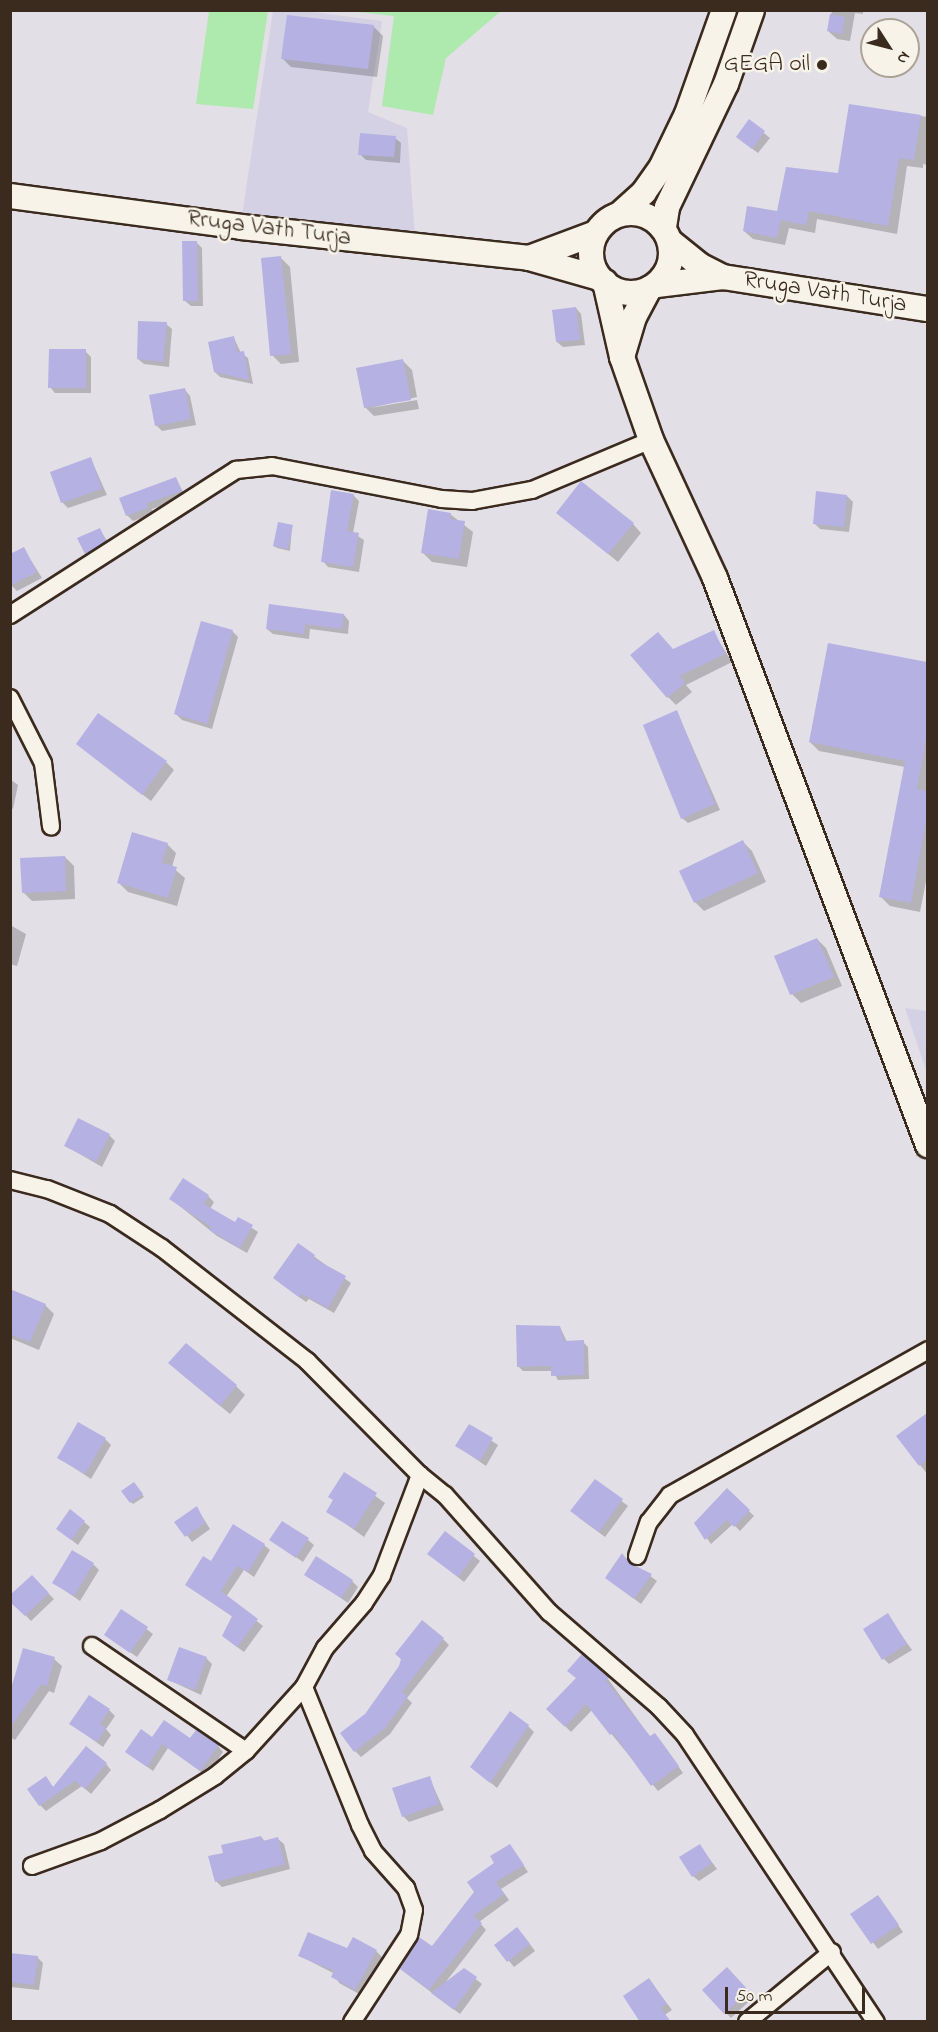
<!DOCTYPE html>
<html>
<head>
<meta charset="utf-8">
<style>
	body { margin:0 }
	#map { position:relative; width:938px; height:2032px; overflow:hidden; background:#e3dfe6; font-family:"Indie Flower",sans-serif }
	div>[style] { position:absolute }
	.built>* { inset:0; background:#d5d1e5 }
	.green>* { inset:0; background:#aee9ad }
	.shadow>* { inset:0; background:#0003 }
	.building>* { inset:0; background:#b5b1e3 }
	.roads { filter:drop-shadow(2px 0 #3b2a1e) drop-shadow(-2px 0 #3b2a1e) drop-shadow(0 2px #3b2a1e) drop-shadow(0 -2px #3b2a1e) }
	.street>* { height:16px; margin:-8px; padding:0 8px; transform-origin:8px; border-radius:8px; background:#f7f3e8 }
	.secondary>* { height:24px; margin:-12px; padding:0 12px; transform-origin:12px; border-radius:12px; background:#f7f3e8 }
	.secondary>.ring { margin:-12px; padding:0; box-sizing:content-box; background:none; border:24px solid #f7f3e8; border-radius:50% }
	.dots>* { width:16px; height:16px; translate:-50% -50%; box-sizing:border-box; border:3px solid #f7f3e8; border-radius:50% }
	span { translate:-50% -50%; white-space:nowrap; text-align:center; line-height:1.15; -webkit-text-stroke:5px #f7f3e8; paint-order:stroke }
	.poi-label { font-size:24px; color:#3b2a1e }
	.right { translate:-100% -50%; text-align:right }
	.street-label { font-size:24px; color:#3b2a1e }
	.frame { position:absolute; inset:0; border:12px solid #3b2a1e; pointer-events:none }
	.north { position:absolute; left:860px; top:18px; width:60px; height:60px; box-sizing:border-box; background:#f7f3e8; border:2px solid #aca397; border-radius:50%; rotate:126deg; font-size:16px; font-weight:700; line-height:24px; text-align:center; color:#3b2a1e }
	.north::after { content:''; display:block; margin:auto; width:21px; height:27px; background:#3b2a1e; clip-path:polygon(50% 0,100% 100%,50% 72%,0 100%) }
	.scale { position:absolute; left:725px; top:1987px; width:140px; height:27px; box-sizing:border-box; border:3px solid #3b2a1e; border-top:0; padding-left:8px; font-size:18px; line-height:21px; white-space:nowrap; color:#3b2a1e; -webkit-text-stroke:4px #f7f3e8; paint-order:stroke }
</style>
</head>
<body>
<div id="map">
	<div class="built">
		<div style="clip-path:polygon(273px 11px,305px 11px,382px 21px,368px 112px,407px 128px,415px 236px,241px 222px)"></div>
		<div style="clip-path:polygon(905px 1008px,927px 1011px,927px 1073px)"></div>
	</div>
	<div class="green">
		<div style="clip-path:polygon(209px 11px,268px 11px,253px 109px,196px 104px)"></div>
		<div style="clip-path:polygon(349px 11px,501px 11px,446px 58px,433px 115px,382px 106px,394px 16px)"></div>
	</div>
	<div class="shadow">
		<div style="clip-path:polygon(832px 10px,863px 10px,863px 14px,855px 13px,850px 41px,837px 39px,828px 31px)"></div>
		<div style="clip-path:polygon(288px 17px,374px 27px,383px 36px,377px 77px,291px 67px,282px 58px)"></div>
		<div style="clip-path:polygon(850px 105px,928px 117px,928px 165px,923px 164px,923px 168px,907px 166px,897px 234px,817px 219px,815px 233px,789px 228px,785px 245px,753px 239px,744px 231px,839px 174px)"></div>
		<div style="clip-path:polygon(749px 121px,770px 138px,758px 153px,743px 142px)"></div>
		<div style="clip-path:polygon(395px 138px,401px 143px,400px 163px,366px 160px,360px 154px)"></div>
		<div style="clip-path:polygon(196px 242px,202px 248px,203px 306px,191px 306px,185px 301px)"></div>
		<div style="clip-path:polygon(281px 258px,290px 267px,299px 362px,281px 364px,272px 355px)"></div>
		<div style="clip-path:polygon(576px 308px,581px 314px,585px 345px,563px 347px,557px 342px)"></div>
		<div style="clip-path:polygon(166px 324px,172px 329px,169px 367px,144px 364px,138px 359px)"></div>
		<div style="clip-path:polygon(234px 338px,241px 353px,248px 358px,253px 384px,220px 377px,215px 372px)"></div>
		<div style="clip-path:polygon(85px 351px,91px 357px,91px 393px,55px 393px,50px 387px)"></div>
		<div style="clip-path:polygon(403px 361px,412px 370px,417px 397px,370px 408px,417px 400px,419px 409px,374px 416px,365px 407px)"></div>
		<div style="clip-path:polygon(185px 390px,190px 396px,196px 425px,162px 431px,156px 425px)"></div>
		<div style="clip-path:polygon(91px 459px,107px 495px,68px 508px,62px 502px)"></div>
		<div style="clip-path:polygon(176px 479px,186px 497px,152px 509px,153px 514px,133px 521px,127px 515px)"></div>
		<div style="clip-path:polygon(353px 495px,359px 501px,353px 533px,364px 540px,359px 572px,328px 567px,323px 561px)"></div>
		<div style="clip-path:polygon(847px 496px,853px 502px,849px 532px,820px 529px,814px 523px)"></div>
		<div style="clip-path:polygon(558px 513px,633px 524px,641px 533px,618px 562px)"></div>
		<div style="clip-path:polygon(450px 514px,473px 532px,467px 567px,432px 562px,423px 553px)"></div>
		<div style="clip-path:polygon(292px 527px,290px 551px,277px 548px,274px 546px)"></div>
		<div style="clip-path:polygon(100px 530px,111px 547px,92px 559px,79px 538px)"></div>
		<div style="clip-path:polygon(24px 549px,42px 578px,17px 591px,10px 584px)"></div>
		<div style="clip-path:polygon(344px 615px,349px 621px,348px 634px,310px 629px,309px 639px,273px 634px,267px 629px)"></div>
		<div style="clip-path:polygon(232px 631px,238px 637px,212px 729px,182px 720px,176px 714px)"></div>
		<div style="clip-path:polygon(713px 632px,732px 662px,686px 685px,692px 692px,676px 705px,668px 697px,673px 651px)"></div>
		<div style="clip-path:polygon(829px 645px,928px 663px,928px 871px,920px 912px,890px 906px,881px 897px,905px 767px,819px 751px,810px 742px)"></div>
		<div style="clip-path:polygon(677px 712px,720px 810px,688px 823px,682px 818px)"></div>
		<div style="clip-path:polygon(86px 751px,166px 762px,174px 770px,151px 801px)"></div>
		<div style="clip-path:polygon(10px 779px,18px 785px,13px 809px,10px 808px)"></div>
		<div style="clip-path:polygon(743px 842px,752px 851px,766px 882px,704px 911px,695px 902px)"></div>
		<div style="clip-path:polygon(167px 844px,176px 853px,172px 867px,185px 878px,177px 906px,128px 892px,119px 883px)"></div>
		<div style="clip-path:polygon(65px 857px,74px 866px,75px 899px,32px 901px,23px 892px)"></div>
		<div style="clip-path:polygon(10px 925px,26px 934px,17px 966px,10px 964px)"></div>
		<div style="clip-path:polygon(817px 939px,826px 948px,842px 986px,801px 1003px,792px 994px,776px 956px)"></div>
		<div style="clip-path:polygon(109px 1135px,115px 1141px,102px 1167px,66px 1146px)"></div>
		<div style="clip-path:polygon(208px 1196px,214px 1202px,210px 1209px,236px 1224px,239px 1219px,258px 1232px,247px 1253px,217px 1236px,171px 1199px)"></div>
		<div style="clip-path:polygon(298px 1245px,351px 1283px,334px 1313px,309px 1299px,306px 1302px,280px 1283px)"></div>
		<div style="clip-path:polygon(10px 1291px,45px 1305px,54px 1314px,39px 1350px,10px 1338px)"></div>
		<div style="clip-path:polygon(560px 1327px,567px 1342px,583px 1342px,588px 1347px,589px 1379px,558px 1380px,553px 1371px,523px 1371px,518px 1366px)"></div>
		<div style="clip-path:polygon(179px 1372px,236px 1386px,245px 1395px,230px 1414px)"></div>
		<div style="clip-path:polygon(928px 1415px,928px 1475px,898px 1437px)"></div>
		<div style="clip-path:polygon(469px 1426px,498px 1445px,486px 1466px,457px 1446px)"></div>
		<div style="clip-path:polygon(105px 1439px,111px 1445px,91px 1479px,59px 1458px)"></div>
		<div style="clip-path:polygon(345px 1474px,385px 1503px,364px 1537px,328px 1511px)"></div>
		<div style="clip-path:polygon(595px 1481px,628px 1506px,605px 1537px,578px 1517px)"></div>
		<div style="clip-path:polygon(136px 1486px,144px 1497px,133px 1504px,131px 1502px)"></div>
		<div style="clip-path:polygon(727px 1490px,754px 1516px,740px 1531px,733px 1524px,711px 1544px,696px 1523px)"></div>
		<div style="clip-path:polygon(197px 1508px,210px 1529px,192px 1542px,177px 1522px)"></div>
		<div style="clip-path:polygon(84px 1522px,90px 1527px,78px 1545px,64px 1534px)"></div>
		<div style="clip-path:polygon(445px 1533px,480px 1561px,464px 1582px,435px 1559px)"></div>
		<div style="clip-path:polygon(271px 1540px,308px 1540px,314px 1545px,303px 1562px)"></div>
		<div style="clip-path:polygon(264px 1545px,270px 1550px,254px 1577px,244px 1570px,226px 1597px,263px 1626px,244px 1652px,229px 1641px,233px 1617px,186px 1585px,211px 1563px)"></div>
		<div style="clip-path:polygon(622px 1555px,657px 1581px,641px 1604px,607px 1578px)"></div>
		<div style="clip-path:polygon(93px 1564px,99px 1570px,80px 1601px,54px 1583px)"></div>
		<div style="clip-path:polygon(306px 1574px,352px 1581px,358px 1587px,348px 1603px)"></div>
		<div style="clip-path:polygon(32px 1577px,54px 1599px,31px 1621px,10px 1599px)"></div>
		<div style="clip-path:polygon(122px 1611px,153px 1634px,137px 1657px,106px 1635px)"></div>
		<div style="clip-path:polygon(887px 1615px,912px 1650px,889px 1664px,884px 1659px)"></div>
		<div style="clip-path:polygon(443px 1639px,449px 1645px,407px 1698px,412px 1703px,390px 1734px,361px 1757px,355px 1751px,366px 1715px)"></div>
		<div style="clip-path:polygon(206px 1658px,212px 1664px,201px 1695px,169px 1680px)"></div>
		<div style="clip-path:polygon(54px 1659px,62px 1666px,54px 1693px,49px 1691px,15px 1740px,10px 1737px,10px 1686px,13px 1687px)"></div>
		<div style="clip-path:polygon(608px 1679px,651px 1738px,655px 1735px,660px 1740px,683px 1773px,658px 1791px,592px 1710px,571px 1732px,548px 1709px)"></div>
		<div style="clip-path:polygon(109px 1710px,115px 1716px,106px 1729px,111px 1735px,103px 1747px,71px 1724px)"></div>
		<div style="clip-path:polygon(528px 1726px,534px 1732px,497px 1788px,472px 1767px)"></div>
		<div style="clip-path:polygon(153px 1739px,191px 1740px,218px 1746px,223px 1752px,207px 1776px,168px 1748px,153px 1771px,127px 1752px)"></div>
		<div style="clip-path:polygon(106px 1764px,111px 1770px,91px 1794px,82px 1786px,46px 1811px,40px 1805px,46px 1778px,54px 1788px)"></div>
		<div style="clip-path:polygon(429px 1777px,444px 1810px,409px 1822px,403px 1816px)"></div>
		<div style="clip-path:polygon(261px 1837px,266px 1842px,278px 1839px,284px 1844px,290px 1869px,222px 1887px,216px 1881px,225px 1854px)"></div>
		<div style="clip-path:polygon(510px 1845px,528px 1872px,501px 1889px,509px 1900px,479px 1922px,486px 1930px,445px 1983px,464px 1970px,482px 1984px,460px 2014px,407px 1974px,432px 1948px)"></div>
		<div style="clip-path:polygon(700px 1846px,717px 1869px,699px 1881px,693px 1876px)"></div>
		<div style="clip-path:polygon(877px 1896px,903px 1932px,878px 1949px,852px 1914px)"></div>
		<div style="clip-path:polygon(523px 1935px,535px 1951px,514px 1967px,496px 1945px)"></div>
		<div style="clip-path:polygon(347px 1950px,376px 1951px,382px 1957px,361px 1995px,339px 1983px,335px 1974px,300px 1956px)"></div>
		<div style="clip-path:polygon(10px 1954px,37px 1957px,43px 1963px,39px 1990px,10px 1987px)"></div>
		<div style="clip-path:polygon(727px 1969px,754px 1997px,731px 2018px,704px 1990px)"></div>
		<div style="clip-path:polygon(649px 1980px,672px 2010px,654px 2022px)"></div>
	</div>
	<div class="building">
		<div style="clip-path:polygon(830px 14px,845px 17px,842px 34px,827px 31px)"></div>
		<div style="clip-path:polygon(287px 15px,374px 25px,368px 69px,281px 59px)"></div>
		<div style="clip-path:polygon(849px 104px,921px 115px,914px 160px,899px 158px,888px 226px,809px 211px,806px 225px,781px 220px,777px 238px,743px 231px,747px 206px,777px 211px,786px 167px,838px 173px)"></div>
		<div style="clip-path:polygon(749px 119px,765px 131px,752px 149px,736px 137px)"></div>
		<div style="clip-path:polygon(360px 133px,396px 136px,394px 157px,358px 155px)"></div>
		<div style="clip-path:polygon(182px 241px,197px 241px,198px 301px,183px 301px)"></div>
		<div style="clip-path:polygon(281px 256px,291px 354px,270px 356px,261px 258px)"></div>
		<div style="clip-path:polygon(576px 307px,580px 340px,556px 342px,552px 310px)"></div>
		<div style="clip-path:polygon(138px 321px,167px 322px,163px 362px,137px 359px)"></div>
		<div style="clip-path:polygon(234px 336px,237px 352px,244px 351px,249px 380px,214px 372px,208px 342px)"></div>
		<div style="clip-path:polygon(49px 349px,86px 349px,86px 388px,48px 388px)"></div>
		<div style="clip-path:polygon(403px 359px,411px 400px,364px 408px,356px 368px)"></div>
		<div style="clip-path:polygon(185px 388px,191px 419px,155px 426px,149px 395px)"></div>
		<div style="clip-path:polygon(91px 457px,102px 489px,61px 503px,50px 472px)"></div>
		<div style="clip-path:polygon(176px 477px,182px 491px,147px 503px,148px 508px,126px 516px,119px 498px)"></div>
		<div style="clip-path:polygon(581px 481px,634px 523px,608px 554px,556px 513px)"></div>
		<div style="clip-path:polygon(331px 490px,354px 494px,347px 531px,359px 533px,353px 567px,321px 562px)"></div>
		<div style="clip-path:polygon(816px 491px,847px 495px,844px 527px,813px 524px)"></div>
		<div style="clip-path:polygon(428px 509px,451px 513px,450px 519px,465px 521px,459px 559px,421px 553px)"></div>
		<div style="clip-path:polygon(278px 522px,293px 525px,288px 549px,273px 546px)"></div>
		<div style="clip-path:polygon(100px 528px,106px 541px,85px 554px,77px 538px)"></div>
		<div style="clip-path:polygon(24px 547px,37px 572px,10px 586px,10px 554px)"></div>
		<div style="clip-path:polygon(269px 604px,344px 614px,342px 629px,305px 624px,304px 634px,266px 629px)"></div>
		<div style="clip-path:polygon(201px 621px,233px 630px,207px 724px,174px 714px)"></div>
		<div style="clip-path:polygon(714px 630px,725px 654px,679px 676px,685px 683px,667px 698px,630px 655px,658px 632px,673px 649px)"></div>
		<div style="clip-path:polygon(828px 643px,927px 662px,927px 734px,917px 789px,927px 791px,927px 816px,911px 903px,879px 897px,905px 761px,809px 742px)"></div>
		<div style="clip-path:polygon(677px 710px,715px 804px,681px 819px,643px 725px)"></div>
		<div style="clip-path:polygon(98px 713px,167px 761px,142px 795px,76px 744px)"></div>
		<div style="clip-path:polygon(132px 832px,168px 843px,162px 863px,177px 867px,168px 898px,117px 883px)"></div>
		<div style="clip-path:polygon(743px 840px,758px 873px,694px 903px,679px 871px)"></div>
		<div style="clip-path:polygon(65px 856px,66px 891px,22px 893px,20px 858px)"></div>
		<div style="clip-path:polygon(817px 938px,834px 977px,790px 995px,774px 956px)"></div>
		<div style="clip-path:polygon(78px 1118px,110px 1134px,96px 1162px,64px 1146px)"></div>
		<div style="clip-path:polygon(183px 1178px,209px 1195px,204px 1204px,235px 1222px,238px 1217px,253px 1225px,240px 1248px,209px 1230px,211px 1227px,169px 1199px)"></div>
		<div style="clip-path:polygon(298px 1243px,315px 1255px,313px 1258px,346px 1276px,328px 1308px,302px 1294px,300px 1298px,273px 1278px)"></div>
		<div style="clip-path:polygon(10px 1289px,46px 1304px,30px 1342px,10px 1334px)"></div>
		<div style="clip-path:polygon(516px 1325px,560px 1326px,564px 1341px,584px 1340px,584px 1375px,551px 1376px,551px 1366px,517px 1367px)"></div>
		<div style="clip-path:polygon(186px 1343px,237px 1385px,220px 1406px,168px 1363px)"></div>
		<div style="clip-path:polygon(927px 1413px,927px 1459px,919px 1466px,896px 1436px)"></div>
		<div style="clip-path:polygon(78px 1422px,106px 1438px,85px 1474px,57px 1458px)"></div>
		<div style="clip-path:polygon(469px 1424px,493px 1438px,480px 1461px,455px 1446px)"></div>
		<div style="clip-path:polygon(344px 1472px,377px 1493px,354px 1529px,326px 1512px,333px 1500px,328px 1497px)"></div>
		<div style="clip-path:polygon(595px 1479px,623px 1499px,599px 1532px,570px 1511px)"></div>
		<div style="clip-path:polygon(134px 1482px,143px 1494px,130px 1503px,121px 1491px)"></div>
		<div style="clip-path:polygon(727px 1488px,750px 1510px,734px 1527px,727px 1520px,705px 1540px,694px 1523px)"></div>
		<div style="clip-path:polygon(197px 1506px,205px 1523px,185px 1537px,174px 1522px)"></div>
		<div style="clip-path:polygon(70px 1509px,85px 1521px,71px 1540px,56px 1529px)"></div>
		<div style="clip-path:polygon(282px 1521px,309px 1538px,296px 1558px,269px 1540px)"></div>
		<div style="clip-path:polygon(233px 1524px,265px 1544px,248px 1572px,237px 1566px,221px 1591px,258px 1619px,237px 1647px,222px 1636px,232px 1616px,185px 1585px,203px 1556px,211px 1561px)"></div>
		<div style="clip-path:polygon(445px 1531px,475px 1554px,458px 1577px,427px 1554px)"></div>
		<div style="clip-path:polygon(72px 1550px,94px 1563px,74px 1596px,52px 1583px)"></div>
		<div style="clip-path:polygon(622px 1553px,629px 1563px,652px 1574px,634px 1599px,605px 1578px)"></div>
		<div style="clip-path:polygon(316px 1556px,353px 1580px,341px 1598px,304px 1575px)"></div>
		<div style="clip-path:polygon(32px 1575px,49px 1593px,25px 1616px,10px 1602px,10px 1595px)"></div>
		<div style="clip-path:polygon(121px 1609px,148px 1627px,130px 1653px,104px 1635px)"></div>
		<div style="clip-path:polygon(888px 1613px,907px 1644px,882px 1660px,863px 1629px)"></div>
		<div style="clip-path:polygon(422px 1620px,444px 1638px,402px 1692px,408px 1696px,385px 1728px,354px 1752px,340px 1733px,365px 1714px,399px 1666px,401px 1659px,395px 1654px)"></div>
		<div style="clip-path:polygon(179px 1647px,207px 1657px,195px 1690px,167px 1680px)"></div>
		<div style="clip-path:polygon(23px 1648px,55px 1657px,47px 1686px,41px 1684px,10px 1728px,10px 1692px)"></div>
		<div style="clip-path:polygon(582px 1654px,609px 1678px,606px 1681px,650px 1736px,655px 1733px,679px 1766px,651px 1786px,613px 1733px,610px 1735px,586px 1704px,565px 1727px,546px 1709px,576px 1678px,567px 1671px)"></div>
		<div style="clip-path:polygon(89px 1695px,110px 1709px,100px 1724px,106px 1728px,97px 1742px,69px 1724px)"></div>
		<div style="clip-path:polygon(510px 1711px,529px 1725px,490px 1783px,470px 1767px)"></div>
		<div style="clip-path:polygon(164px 1720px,190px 1738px,196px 1730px,219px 1745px,200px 1771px,162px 1744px,147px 1767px,125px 1752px,141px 1729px,152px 1737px)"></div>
		<div style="clip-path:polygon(86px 1746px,107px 1763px,85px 1789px,75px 1781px,39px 1806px,27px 1789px,46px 1776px,53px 1787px)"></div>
		<div style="clip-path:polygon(430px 1776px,439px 1804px,402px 1817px,392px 1788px)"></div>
		<div style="clip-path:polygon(261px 1836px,263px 1841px,278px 1837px,285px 1864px,215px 1882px,208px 1856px,223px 1853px,221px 1845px)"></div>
		<div style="clip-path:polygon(510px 1844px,524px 1865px,496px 1882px,504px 1894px,473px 1916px,482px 1923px,429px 1990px,400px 1969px,419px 1937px,432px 1946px,474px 1892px,467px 1882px,494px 1863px,490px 1856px)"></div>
		<div style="clip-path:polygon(700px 1844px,712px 1863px,692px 1877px,679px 1857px)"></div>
		<div style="clip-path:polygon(878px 1895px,899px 1925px,871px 1944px,850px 1914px)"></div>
		<div style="clip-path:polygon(517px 1927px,530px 1944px,507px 1962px,494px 1945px)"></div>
		<div style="clip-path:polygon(308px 1932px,347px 1948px,353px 1937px,377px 1950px,355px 1990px,331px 1977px,334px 1971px,298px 1956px)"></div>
		<div style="clip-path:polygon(10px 1953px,38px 1956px,34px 1985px,10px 1982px)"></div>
		<div style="clip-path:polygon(727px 1967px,749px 1991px,724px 2014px,702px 1990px)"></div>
		<div style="clip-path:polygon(464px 1968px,477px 1977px,454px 2010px,431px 1993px)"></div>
		<div style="clip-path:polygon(649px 1978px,667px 2004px,661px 2008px,671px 2022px,640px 2022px,623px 1996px)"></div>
	</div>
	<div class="roads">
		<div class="street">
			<div style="left:10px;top:615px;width:269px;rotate:-32.7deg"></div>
			<div style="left:236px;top:470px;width:36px;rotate:-6deg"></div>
			<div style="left:272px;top:466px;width:173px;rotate:11deg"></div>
			<div style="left:442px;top:499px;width:30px;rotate:4deg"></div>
			<div style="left:472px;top:501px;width:61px;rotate:-10.4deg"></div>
			<div style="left:532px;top:490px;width:129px;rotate:-22.8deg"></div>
			<div style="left:10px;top:698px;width:73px;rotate:63.1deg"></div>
			<div style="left:43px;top:763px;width:64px;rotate:82.8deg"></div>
			<div style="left:10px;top:1180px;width:38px;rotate:14deg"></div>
			<div style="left:47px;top:1189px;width:68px;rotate:21.6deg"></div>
			<div style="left:110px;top:1214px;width:62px;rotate:33.2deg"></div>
			<div style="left:162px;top:1248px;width:184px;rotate:37.9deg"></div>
			<div style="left:307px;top:1361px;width:161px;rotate:45.3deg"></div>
			<div style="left:420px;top:1475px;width:32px;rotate:39deg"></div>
			<div style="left:445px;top:1495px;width:157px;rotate:48.4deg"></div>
			<div style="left:549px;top:1612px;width:145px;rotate:40.8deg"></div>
			<div style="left:659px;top:1707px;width:38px;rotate:47deg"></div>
			<div style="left:685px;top:1735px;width:345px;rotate:56.4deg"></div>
			<div style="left:637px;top:1556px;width:36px;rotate:-71deg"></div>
			<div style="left:649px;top:1522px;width:34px;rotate:-52deg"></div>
			<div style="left:670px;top:1495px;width:296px;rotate:-29.3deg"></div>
			<div style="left:92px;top:1646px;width:186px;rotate:34.3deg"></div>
			<div style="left:304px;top:1687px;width:149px;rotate:67.9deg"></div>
			<div style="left:360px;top:1825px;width:29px;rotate:63deg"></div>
			<div style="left:373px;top:1851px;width:50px;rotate:48.3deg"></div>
			<div style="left:406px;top:1888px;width:23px;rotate:70deg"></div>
			<div style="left:414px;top:1910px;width:25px;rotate:101deg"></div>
			<div style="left:409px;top:1935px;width:104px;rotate:123.2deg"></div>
			<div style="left:32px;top:1866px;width:73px;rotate:-19.9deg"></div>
			<div style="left:101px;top:1841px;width:67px;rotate:-27.7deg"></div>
			<div style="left:160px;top:1810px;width:65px;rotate:-31.7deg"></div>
			<div style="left:215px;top:1776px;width:40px;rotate:-39deg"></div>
			<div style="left:246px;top:1751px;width:86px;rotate:-47.8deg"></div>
			<div style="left:304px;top:1687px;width:44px;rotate:-61.7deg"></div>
			<div style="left:325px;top:1648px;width:60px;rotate:-49.1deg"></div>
			<div style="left:364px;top:1603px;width:33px;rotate:-57deg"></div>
			<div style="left:382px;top:1575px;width:107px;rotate:-69.2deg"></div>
			<div style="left:747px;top:2022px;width:110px;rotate:-39.5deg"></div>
		</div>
		<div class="secondary">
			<div style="left:10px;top:196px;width:233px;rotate:7.6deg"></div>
			<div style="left:241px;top:227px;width:290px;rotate:6.1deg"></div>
			<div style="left:529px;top:258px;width:73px;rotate:15.9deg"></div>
			<div class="ring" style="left:591px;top:213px;width:56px;height:56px"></div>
			<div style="left:621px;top:213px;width:31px;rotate:-42deg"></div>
			<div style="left:644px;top:192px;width:32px;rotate:-55deg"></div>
			<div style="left:662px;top:166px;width:58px;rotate:-64.3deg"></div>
			<div style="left:687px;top:114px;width:110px;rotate:-70.4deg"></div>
			<div style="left:664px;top:227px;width:20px;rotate:-81deg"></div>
			<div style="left:667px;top:207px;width:136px;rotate:-64.4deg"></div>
			<div style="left:726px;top:84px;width:78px;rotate:-70.6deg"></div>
			<div style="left:671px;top:242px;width:36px;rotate:39deg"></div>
			<div style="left:699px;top:265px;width:27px;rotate:27deg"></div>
			<div style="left:529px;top:258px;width:72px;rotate:-20.5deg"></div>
			<div style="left:605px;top:282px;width:77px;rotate:77.2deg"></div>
			<div style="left:622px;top:357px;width:88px;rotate:70.7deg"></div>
			<div style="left:651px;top:440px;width:152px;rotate:65.1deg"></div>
			<div style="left:715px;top:578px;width:606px;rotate:69.41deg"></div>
			<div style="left:657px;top:285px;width:66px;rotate:-6.9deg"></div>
			<div style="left:723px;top:277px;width:207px;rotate:8.9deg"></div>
			<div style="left:622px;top:357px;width:42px;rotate:-73.3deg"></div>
			<div style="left:634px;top:317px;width:32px;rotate:-62deg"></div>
		</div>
	</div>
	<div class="dots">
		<div style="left:822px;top:65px;background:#3b2a1e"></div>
	</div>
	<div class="poi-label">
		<span class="right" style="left:810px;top:65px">GEGA oil</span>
	</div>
	<div class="street-label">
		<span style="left:269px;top:229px;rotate:7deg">Rruga Vath Turja</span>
		<span style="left:825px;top:293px;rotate:9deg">Rruga Vath Turja</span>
	</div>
	<div class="frame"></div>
	<div class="north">N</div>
	<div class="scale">50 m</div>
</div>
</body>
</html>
